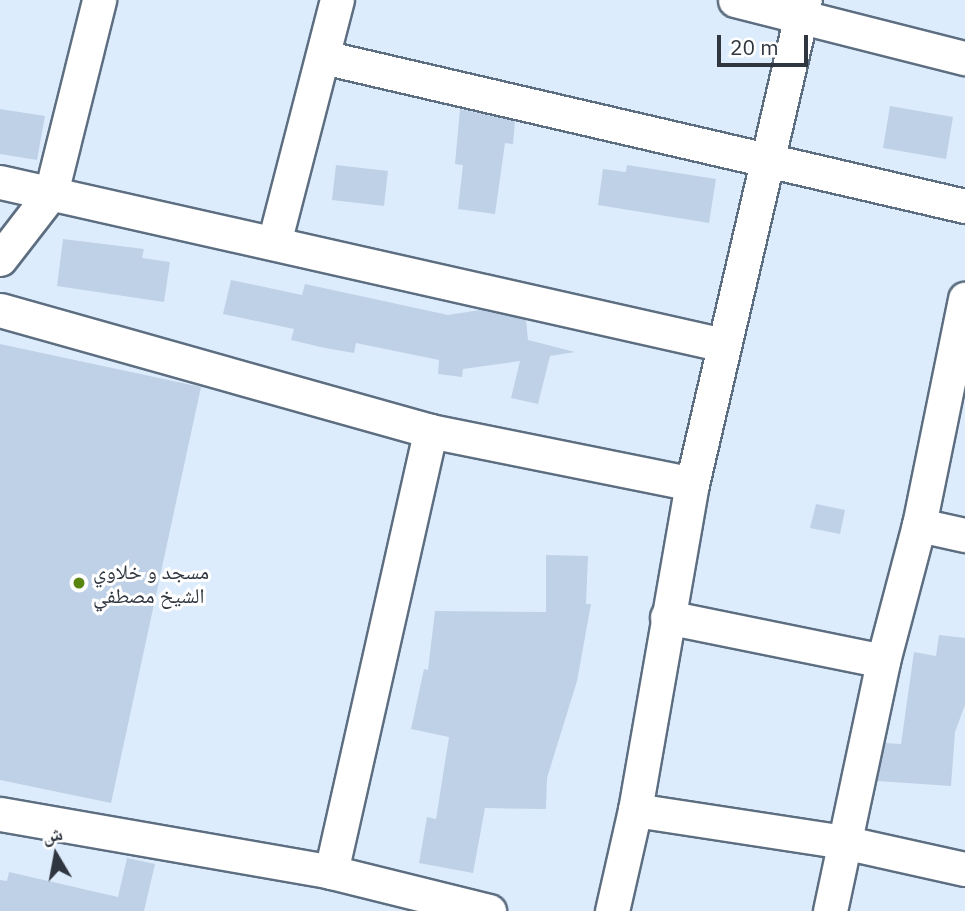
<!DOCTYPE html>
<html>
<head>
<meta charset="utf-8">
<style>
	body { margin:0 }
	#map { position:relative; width:965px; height:911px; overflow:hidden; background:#ddecfd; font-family:"IBM Plex Sans","Noto Naskh Arabic",sans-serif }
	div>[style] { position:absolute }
	.building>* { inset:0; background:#bfd1e6 }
	.roads { filter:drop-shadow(2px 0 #5d6e81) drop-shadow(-2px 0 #5d6e81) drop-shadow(0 2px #5d6e81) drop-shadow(0 -2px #5d6e81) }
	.minor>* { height:33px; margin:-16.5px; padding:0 16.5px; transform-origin:16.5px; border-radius:16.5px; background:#fff }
	.dots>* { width:19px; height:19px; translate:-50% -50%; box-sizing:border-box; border:4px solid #fff; border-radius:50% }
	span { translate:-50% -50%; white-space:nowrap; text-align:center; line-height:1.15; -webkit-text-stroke:6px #fff; paint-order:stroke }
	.poi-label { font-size:21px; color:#2f363f }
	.left { translate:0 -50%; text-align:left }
	.north { position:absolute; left:21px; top:820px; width:70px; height:70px; -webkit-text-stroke:5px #fff; paint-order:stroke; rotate:350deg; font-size:19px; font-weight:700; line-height:28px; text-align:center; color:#2f363f }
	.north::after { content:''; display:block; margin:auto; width:24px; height:32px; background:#2f363f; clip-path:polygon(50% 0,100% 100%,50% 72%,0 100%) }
	.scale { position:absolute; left:717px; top:35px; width:91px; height:32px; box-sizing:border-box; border:4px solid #2f363f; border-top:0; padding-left:9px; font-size:21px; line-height:24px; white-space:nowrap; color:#2f363f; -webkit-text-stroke:5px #fff; paint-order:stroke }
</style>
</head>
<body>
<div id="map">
	<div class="building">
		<div style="clip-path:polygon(890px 106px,953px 117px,946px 159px,883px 148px)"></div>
		<div style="clip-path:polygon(0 109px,45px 116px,37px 160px,0 154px)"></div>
		<div style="clip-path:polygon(460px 109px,515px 121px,513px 144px,505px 143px,495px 214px,458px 209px,463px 165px,455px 164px)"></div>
		<div style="clip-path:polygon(336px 165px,388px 171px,384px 206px,332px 200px)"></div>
		<div style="clip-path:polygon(627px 165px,716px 179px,709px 223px,598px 205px,603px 169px,626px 172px)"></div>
		<div style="clip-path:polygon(63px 239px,144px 249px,142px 258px,170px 262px,164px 302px,57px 286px)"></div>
		<div style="clip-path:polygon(231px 280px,302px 295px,305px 284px,448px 315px,480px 310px,526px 320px,528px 340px,575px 352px,550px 356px,538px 404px,511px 398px,520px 361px,463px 369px,462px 377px,438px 374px,439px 360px,356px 343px,354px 353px,325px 348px,291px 340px,294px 329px,223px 314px)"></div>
		<div style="clip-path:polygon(0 344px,201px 387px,111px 803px,0 780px)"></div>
		<div style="clip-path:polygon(816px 504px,845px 510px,840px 534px,810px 528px)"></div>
		<div style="clip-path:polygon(546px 555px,588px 556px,586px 604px,591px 604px,577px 681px,547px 778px,546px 809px,485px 808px,473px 873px,419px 863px,427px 817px,436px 819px,449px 737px,411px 729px,424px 669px,428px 670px,435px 611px,546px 612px)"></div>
		<div style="clip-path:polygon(939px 635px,965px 638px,965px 705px,955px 732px,951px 786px,877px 781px,885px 743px,901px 744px,914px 652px,936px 656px)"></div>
		<div style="clip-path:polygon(127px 858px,155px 864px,144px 911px,0 911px,0 880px,7px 881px,9px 872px,118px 897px)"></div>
	</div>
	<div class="roads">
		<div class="minor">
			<div style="left:735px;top:0;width:237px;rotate:14.2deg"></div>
			<div style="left:323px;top:57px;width:659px;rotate:13.07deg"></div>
			<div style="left:0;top:182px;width:742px;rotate:12.69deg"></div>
			<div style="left:274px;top:243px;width:251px;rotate:-75.5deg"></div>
			<div style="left:0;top:259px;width:83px;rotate:-52.3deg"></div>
			<div style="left:51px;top:193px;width:199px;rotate:-76deg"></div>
			<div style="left:0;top:310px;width:447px;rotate:15.7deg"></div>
			<div style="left:430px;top:431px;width:267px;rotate:11.4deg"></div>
			<div style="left:919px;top:525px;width:47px;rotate:12.3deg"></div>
			<div style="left:667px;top:617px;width:220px;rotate:11.5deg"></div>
			<div style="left:635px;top:810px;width:210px;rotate:8.7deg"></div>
			<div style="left:843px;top:842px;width:125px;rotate:12.5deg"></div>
			<div style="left:0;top:814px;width:336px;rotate:9.9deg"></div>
			<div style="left:331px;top:872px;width:163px;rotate:13.9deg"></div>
			<div style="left:331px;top:872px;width:452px;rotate:-77.3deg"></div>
			<div style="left:612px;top:911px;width:104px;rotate:-77.2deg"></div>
			<div style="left:635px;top:810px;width:331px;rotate:-80.1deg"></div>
			<div style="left:692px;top:484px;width:497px;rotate:-76.9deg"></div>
			<div style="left:830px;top:911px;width:256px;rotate:-78deg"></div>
			<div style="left:883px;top:661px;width:141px;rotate:-75.2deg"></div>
			<div style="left:919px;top:525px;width:231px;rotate:-78.5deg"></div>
		</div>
	</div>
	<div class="dots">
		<div style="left:79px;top:583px;background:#598511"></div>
	</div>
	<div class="poi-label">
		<span class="left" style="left:93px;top:583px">مسجد و خلاوي<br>الشيخ مصطفي</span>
	</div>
	<div class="north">ش</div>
	<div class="scale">20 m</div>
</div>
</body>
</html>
